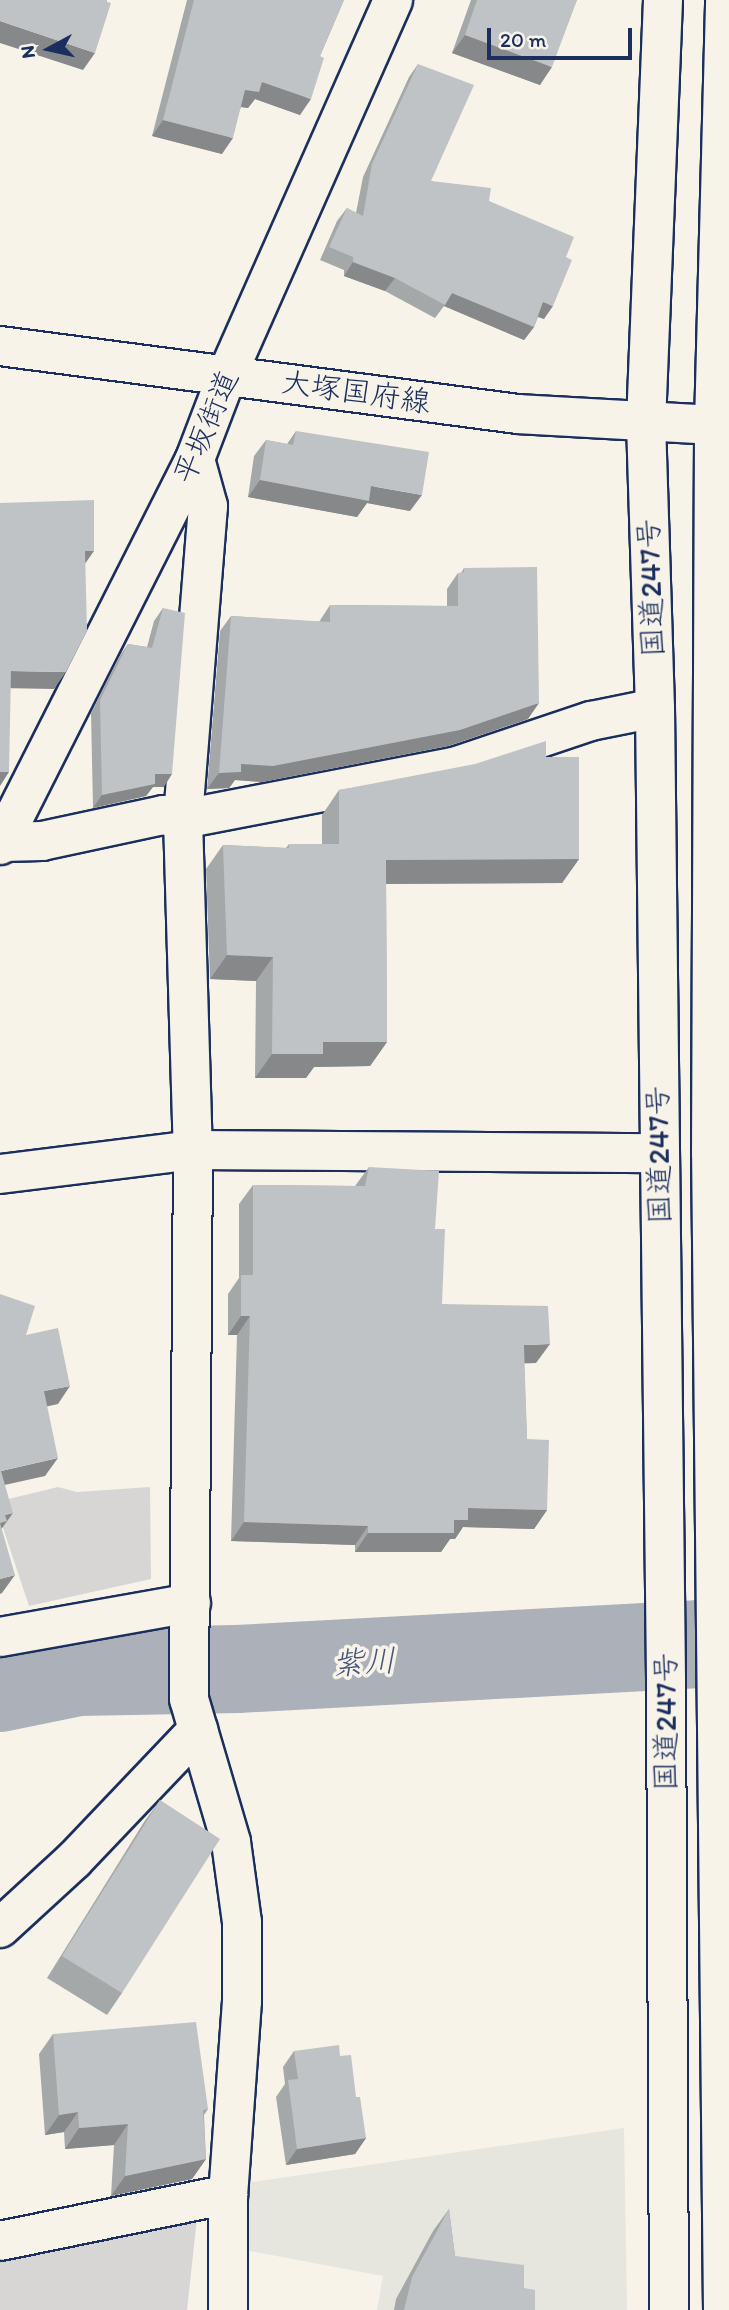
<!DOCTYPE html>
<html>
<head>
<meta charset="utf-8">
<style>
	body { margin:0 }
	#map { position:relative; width:729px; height:2310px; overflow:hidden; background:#f7f3e8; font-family:Itim,"Klee One",sans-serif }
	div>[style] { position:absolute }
	.built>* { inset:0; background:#e6e5de }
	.green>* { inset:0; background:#d7d6d4 }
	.river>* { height:88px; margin:-44px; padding:0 44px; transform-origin:44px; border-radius:44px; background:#acb0b9 }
	.roads { filter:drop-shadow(2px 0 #1b2f5e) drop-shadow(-2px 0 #1b2f5e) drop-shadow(0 2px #1b2f5e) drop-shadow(0 -2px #1b2f5e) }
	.street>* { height:38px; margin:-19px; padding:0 19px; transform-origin:19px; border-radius:19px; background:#f7f3e8 }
	.secondary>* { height:38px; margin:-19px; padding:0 19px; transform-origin:19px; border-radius:19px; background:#f7f3e8 }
	.highway>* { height:38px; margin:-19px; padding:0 19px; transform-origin:19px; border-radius:19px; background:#f7f3e8 }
	.wall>* { inset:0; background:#a5a8a9 }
	.shaded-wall>* { inset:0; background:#86888a }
	.building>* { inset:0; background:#c0c3c5 }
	span { translate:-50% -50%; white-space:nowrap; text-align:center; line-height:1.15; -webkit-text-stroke:7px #f7f3e8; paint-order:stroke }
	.street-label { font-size:30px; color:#1b2f5e }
	.water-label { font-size:32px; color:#465679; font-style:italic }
	.north { position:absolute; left:14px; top:14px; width:70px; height:70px; -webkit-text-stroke:5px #f7f3e8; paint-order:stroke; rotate:262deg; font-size:19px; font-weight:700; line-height:28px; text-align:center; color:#1b2f5e }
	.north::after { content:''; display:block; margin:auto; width:24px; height:32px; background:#1b2f5e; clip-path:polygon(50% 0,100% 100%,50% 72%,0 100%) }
	.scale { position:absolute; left:487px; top:28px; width:145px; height:32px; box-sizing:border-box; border:4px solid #1b2f5e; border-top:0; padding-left:9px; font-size:21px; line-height:24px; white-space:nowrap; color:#1b2f5e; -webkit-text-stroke:5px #f7f3e8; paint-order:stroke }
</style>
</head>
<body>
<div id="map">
	<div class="built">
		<div style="clip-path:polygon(624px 2128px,627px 2310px,377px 2310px,383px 2276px,244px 2250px,246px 2183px)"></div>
	</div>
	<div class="green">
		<div style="clip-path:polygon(58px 1487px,77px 1492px,150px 1487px,151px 1579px,29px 1606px,0 1519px,0 1501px)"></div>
		<div style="clip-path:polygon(197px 2218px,187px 2310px,0 2310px,0 2259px)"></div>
	</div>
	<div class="river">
		<div style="left:0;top:1688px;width:80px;rotate:-11.6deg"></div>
		<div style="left:78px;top:1672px;width:159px;rotate:-1.1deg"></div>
		<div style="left:237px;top:1669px;width:493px;rotate:-3.1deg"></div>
	</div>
	<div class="roads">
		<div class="street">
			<div style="left:195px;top:459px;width:49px;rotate:74.5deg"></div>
			<div style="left:208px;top:506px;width:314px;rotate:94.6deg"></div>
			<div style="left:183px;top:819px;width:331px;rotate:88.3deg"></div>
			<div style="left:193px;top:1150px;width:549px;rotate:90.42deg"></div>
			<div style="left:189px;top:1699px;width:149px;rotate:73.6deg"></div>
			<div style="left:231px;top:1842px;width:81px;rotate:82.2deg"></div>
			<div style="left:242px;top:1922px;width:79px;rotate:90deg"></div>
			<div style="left:242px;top:2001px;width:194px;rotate:94.1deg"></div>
			<div style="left:228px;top:2194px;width:116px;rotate:90deg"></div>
			<div style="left:2px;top:842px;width:40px;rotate:-1.4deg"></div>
			<div style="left:42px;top:841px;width:124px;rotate:-12.1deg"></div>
			<div style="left:163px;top:815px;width:20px;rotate:11deg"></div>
			<div style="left:183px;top:819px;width:276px;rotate:-10.9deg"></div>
			<div style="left:454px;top:767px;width:145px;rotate:-18.6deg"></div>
			<div style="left:591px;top:721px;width:65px;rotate:-11.5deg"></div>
			<div style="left:0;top:1174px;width:194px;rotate:-7.1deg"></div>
			<div style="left:193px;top:1150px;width:466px;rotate:0.4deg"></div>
			<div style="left:0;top:1637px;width:194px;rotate:-10.1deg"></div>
			<div style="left:0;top:1928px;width:100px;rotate:-42.6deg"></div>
			<div style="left:74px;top:1860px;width:180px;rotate:-46.4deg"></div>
			<div style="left:0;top:2241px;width:233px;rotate:-11.6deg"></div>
		</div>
		<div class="secondary">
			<div style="left:0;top:346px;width:522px;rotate:7.48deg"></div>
			<div style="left:518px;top:414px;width:196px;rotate:3.2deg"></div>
			<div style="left:0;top:845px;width:432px;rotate:-63.2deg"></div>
			<div style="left:195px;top:459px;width:90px;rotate:-69.1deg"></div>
			<div style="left:227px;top:375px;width:410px;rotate:-66.1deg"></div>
		</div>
		<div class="highway">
			<div style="left:663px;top:0;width:422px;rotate:92.3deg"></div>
			<div style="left:646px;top:422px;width:286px;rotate:88.2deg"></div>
			<div style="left:655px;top:708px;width:972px;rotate:89.35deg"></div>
			<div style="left:666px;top:1680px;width:630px;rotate:89.73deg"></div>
			<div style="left:723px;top:2310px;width:1157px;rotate:-90.59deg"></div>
			<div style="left:711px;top:1153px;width:728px;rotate:-89.76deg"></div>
			<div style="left:714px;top:425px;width:425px;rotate:-88.5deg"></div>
		</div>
	</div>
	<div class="wall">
		<div style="clip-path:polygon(187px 0,344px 0,320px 56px,300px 115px,255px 99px,248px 108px,241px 107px,222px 154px,152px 136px)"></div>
		<div style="clip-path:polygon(471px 0,577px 0,540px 85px,452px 53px)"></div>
		<div style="clip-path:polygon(418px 64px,431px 181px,489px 201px,566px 257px,544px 319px,538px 317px,534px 327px,524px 340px,444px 306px,435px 318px,385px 291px,344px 276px,344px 270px,320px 260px,337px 221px,347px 208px,356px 213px,363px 177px,409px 77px)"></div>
		<div style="clip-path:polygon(296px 431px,410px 511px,367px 503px,357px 517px,248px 497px,254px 456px,266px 440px,287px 444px)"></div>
		<div style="clip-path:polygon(464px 568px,528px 719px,448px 746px,262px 782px,235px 780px,229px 788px,207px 789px,220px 631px,231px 616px,319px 622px,330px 605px,447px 606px,447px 589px,458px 573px,461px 573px)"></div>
		<div style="clip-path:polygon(163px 608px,164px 787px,153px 787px,146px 796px,93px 808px,91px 713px,119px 657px,128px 644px,147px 647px,154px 621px)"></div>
		<div style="clip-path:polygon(546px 757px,579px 859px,562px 883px,386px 884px,387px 1042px,370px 1066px,314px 1067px,306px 1078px,255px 1078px,256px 981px,210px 979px,206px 869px,223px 845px,286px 848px,289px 844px,322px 844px,322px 815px,339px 790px)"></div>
		<div style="clip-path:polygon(369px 1167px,435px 1229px,442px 1304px,536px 1363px,524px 1363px,527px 1439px,547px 1510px,534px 1529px,463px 1527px,455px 1539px,450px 1539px,441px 1552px,355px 1552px,355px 1545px,231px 1541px,237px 1335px,228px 1335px,228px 1294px,239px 1278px,239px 1204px,253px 1185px,355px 1186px)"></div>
		<div style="clip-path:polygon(160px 1800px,122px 1993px,107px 2015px,47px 1978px,144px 1822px)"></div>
		<div style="clip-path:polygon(53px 2034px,208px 2109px,204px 2115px,206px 2159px,192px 2179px,111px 2196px,114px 2145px,65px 2149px,64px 2132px,45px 2135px,39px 2054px)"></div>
		<div style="clip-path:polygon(294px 2051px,340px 2056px,366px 2138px,355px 2154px,286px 2165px,276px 2097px,285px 2084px,283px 2067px)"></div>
		<div style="clip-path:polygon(449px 2209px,455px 2256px,524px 2288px,535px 2310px,394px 2310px,396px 2299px,433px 2231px)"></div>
	</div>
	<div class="shaded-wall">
		<div style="clip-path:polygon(0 21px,95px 53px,83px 70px,0 43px)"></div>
		<div style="clip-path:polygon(465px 35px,552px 67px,540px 85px,452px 53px)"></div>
		<div style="clip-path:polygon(262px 82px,311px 99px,300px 115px,255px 99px,248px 108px,234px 106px,245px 90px)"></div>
		<div style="clip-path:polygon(163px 120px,233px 138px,222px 154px,152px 136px)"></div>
		<div style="clip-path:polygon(353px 262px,395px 278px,385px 291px,344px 276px)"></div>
		<div style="clip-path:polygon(452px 293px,534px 327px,524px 340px,444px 306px)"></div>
		<div style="clip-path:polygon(543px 302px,553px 306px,544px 319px,534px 315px)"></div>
		<div style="clip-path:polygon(260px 480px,371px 486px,422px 495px,410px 511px,367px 503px,357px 517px,248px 497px)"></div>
		<div style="clip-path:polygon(85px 551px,94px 551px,82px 568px)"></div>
		<div style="clip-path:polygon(11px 671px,66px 672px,54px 689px,0 688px)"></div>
		<div style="clip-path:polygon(539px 703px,528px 719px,448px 746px,262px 782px,235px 780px,229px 788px,207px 789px,219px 773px,241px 764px)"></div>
		<div style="clip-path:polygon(0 772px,9px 772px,0 786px)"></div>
		<div style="clip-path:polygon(155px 774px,172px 774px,164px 787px,153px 787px,146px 796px,93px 808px,102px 795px)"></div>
		<div style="clip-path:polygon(579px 859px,562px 883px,369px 884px,386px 860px)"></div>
		<div style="clip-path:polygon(227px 955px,273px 957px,256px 981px,210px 979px)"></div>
		<div style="clip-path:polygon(323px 1042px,387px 1042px,370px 1066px,314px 1067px,306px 1078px,255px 1078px,272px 1054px)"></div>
		<div style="clip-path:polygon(241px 1316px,250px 1316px,237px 1335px,228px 1335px)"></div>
		<div style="clip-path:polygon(550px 1344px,536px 1363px,510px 1364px,524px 1345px)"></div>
		<div style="clip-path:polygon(70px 1386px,58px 1404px,31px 1410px,44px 1391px)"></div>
		<div style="clip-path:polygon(58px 1458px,45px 1476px,0 1486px,1px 1471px)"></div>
		<div style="clip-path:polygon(468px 1508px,547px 1510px,534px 1529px,463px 1527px,455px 1539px,450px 1539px,441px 1552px,355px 1552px,368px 1533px,454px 1520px)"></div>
		<div style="clip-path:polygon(13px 1513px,0 1531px,0 1523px,5px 1515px)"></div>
		<div style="clip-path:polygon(244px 1522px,368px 1526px,355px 1545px,231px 1541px)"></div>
		<div style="clip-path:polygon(15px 1575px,2px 1593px,0 1594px,0 1579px)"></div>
		<div style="clip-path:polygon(78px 2112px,64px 2132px,45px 2135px,59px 2115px)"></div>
		<div style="clip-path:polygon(128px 2124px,114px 2145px,65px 2149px,79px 2128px)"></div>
		<div style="clip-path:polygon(366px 2138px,355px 2154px,286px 2165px,297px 2149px)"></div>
		<div style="clip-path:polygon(206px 2159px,192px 2179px,111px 2196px,125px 2176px)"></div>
	</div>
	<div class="building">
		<div style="clip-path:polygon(0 0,107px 0,107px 2px,111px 3px,95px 53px,0 21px)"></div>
		<div style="clip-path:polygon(194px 0,344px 0,320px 56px,324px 58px,311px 99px,262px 82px,259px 92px,245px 90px,233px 138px,163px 120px)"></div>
		<div style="clip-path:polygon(477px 0,577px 0,552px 67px,465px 35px)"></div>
		<div style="clip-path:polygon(418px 64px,474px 85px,431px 181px,491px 188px,489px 201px,574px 237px,566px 257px,572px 260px,553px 306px,543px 302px,534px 327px,452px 293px,445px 305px,395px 278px,353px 262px,353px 257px,329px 247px,347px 208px,363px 216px,372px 164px)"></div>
		<div style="clip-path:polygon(296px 431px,429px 452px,422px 495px,371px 486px,369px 501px,260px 480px,266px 440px,293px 445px)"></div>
		<div style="clip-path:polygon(94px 500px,94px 551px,85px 551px,87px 631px,66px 672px,11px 671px,9px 772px,0 772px,0 503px)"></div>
		<div style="clip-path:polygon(537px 567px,539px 703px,460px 730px,273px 766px,241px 764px,241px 772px,219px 773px,231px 616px,330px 622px,330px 605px,458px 606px,458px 573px,464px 572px,464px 568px)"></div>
		<div style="clip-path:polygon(163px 608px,185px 613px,172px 774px,155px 774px,155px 784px,102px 795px,100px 700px,128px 644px,152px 648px)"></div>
		<div style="clip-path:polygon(546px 741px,546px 757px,579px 757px,579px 859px,386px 860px,387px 1042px,323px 1042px,323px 1054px,272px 1054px,273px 957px,227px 955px,223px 845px,289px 848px,289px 844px,339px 844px,339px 790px,475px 764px)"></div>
		<div style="clip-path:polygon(369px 1167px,439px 1171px,435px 1229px,445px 1229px,442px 1304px,548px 1306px,550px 1344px,524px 1345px,527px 1439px,549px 1440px,547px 1510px,468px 1508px,468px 1520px,454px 1520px,454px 1533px,368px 1533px,368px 1526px,244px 1522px,250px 1316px,241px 1316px,241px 1275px,253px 1275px,253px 1185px,365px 1186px)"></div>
		<div style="clip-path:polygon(0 1294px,35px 1306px,26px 1335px,58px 1328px,70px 1386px,44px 1391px,58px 1458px,1px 1471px,13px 1513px,5px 1515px,7px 1521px,0 1523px)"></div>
		<div style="clip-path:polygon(0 1523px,15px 1575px,0 1579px)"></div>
		<div style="clip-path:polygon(160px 1800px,220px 1839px,122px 1993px,62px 1956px)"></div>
		<div style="clip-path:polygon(196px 2022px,208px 2109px,203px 2110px,206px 2159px,125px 2176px,128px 2124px,79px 2128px,78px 2112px,59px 2115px,53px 2034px)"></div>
		<div style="clip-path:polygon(339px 2045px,340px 2056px,351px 2055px,356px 2097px,360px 2097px,366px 2138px,297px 2149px,288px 2080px,298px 2079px,294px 2051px)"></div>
		<div style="clip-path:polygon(449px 2209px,455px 2256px,524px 2265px,524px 2288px,535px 2290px,535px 2310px,404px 2310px,412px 2277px)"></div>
	</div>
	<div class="street-label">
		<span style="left:356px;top:392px;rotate:8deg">大塚国府線</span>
		<span style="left:206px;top:427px;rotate:-67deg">平坂街道</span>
		<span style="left:651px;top:588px;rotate:-92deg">国道247号</span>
		<span style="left:659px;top:1155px;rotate:-91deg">国道247号</span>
		<span style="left:666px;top:1722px;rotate:-90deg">国道247号</span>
	</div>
	<div class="water-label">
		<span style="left:364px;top:1662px;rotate:-3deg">紫川</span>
	</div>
	<div class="north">N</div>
	<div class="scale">20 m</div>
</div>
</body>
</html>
